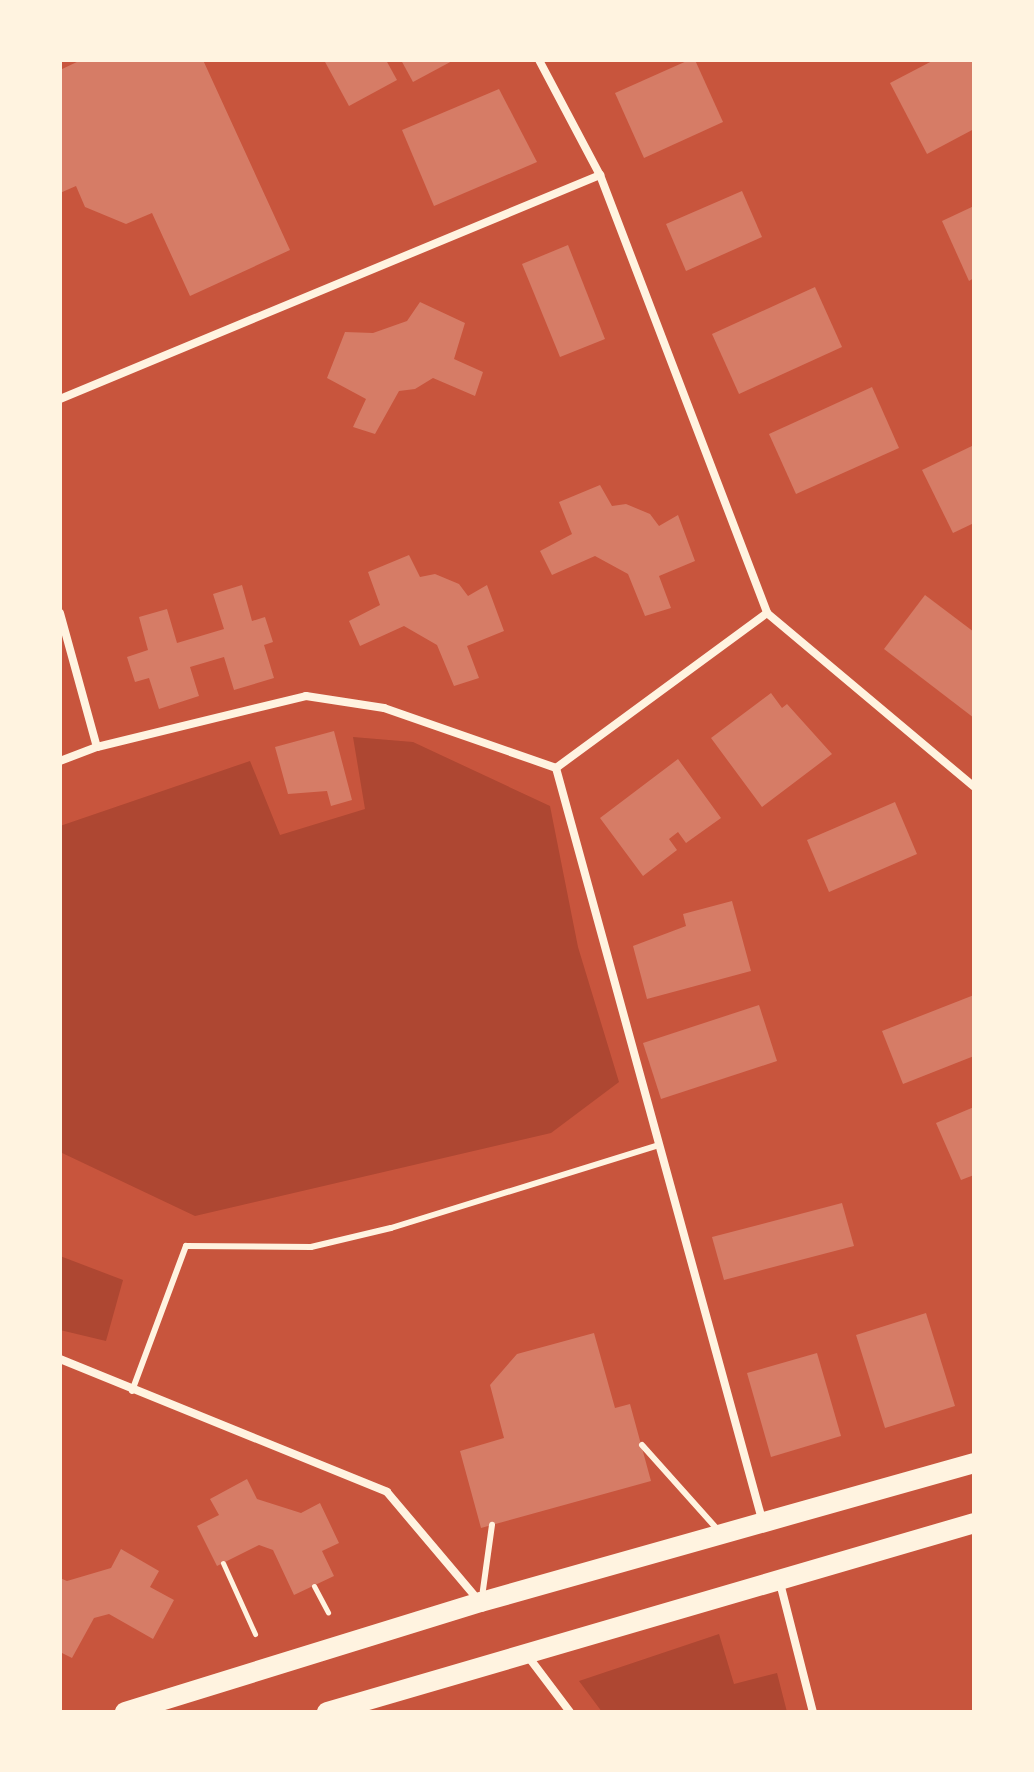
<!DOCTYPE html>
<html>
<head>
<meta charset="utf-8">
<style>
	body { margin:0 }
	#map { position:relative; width:1034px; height:1772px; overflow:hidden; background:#c8553d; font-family:"Roboto Condensed",sans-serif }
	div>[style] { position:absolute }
	.green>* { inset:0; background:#ae4732 }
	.building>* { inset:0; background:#d67c66 }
	.path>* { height:5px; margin:-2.5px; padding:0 2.5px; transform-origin:2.5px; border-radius:2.5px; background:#fff3e0 }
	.service>* { height:6px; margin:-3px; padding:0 3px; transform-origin:3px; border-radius:3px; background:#fff3e0 }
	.minor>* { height:8px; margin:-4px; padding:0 4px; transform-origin:4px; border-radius:4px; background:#fff3e0 }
	.primary>* { height:20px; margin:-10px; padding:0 10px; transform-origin:10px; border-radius:10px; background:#fff3e0 }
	span { translate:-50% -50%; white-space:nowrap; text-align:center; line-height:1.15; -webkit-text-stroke:6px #fff3e0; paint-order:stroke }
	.frame { position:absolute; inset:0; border:62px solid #fff3e0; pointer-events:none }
</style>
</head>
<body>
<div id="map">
	<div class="green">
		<div style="clip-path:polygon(353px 737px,413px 742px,550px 806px,578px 947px,619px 1082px,551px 1133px,195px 1216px,60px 1152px,60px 826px,250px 761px,280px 835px,365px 809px)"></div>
		<div style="clip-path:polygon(60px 1256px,123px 1280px,106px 1341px,60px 1330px)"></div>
		<div style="clip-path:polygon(719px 1634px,734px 1684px,777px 1673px,787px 1712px,602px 1712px,579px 1681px)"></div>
	</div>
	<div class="building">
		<div style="clip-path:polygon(81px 60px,203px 60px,290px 250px,190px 296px,152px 213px,126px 224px,85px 207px,76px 186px,60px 193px,60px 70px)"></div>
		<div style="clip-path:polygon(324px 60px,386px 60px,397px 80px,349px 106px)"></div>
		<div style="clip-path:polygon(401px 60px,454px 60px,413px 82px)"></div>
		<div style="clip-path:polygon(689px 60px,695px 60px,723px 122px,644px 158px,615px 93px)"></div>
		<div style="clip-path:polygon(934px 60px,974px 60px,974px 129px,927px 154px,890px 83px)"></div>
		<div style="clip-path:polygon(499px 89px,537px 162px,434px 206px,402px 130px)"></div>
		<div style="clip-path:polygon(742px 191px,762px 237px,686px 271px,666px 224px)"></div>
		<div style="clip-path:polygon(974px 206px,974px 278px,969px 281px,942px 221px)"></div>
		<div style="clip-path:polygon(568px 245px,605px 339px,560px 357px,522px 264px)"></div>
		<div style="clip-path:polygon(815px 287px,842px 347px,739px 394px,712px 334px)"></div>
		<div style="clip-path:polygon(420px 302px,465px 323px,454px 359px,483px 372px,475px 396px,433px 378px,415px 389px,399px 391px,375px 434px,353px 427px,366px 399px,327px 378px,345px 332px,373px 333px,407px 321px)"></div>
		<div style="clip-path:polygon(872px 387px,899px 448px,796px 494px,769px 434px)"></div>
		<div style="clip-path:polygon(974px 445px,974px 523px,953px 533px,922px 470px)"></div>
		<div style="clip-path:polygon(600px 485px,612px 506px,626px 504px,650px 514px,659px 526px,678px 515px,695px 561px,659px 576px,671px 608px,645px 616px,628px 574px,595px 556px,552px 575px,540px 551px,572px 534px,559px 502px)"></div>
		<div style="clip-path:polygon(409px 555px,420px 577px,435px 574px,459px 584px,468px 596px,487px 585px,504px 631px,467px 646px,479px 678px,454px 686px,437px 645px,404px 626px,360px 646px,349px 621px,380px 605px,368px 572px)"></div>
		<div style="clip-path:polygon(242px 585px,252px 621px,265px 617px,273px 642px,264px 645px,274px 678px,234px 690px,224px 657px,190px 667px,199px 696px,159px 709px,149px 678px,135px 682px,127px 657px,148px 650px,139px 617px,167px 609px,177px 643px,224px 629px,213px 594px)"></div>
		<div style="clip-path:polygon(925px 595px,974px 632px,974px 718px,884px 649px)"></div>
		<div style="clip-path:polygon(771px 693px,782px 708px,787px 704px,832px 754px,762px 807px,711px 738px)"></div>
		<div style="clip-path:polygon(334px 731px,352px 800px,331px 806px,327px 791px,288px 794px,275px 747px)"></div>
		<div style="clip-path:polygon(678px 759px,721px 818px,686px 843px,678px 832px,669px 839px,677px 850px,643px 876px,600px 818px)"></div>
		<div style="clip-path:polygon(895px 802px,917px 854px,829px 892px,807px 840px)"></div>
		<div style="clip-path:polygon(732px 901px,751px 971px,647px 999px,633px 946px,686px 926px,683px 914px)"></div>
		<div style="clip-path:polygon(974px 995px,974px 1056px,903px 1084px,882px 1031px)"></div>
		<div style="clip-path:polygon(759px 1005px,777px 1061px,661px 1099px,643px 1043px)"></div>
		<div style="clip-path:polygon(974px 1107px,974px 1175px,961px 1180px,936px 1123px)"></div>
		<div style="clip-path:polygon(842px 1203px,854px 1246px,724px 1280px,712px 1237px)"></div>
		<div style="clip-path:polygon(926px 1313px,955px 1406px,885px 1428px,856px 1335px)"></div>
		<div style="clip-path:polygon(594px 1333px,615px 1408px,630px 1404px,651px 1481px,481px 1528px,460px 1451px,504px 1438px,490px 1385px,517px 1354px)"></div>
		<div style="clip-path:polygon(817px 1353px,841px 1436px,771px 1457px,747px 1373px)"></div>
		<div style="clip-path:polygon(247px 1479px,257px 1499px,301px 1513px,320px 1503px,339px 1543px,322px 1551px,334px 1576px,294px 1595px,273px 1550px,259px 1545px,217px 1566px,197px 1526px,219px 1515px,210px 1499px)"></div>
		<div style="clip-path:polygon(121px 1549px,159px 1571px,150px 1587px,174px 1600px,153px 1639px,109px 1614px,94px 1618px,72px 1658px,60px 1652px,60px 1578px,67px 1581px,111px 1568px)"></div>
	</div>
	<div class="path">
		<div style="left:223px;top:1563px;width:78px;rotate:65.7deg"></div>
		<div style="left:314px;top:1586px;width:30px;rotate:62deg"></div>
	</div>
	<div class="service">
		<div style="left:132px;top:1391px;width:155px;rotate:-69.6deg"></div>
		<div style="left:186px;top:1246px;width:125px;rotate:0.5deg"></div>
		<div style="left:311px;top:1247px;width:82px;rotate:-13.4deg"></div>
		<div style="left:391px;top:1228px;width:281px;rotate:-17.2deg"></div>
		<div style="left:642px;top:1445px;width:113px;rotate:48.2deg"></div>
		<div style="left:482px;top:1597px;width:73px;rotate:-82.1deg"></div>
	</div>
	<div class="minor">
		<div style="left:539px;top:60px;width:130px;rotate:62.1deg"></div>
		<div style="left:600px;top:175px;width:469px;rotate:69.1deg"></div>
		<div style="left:767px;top:613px;width:270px;rotate:40deg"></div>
		<div style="left:60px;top:399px;width:585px;rotate:-22.53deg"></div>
		<div style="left:60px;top:613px;width:139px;rotate:74.6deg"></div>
		<div style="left:60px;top:761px;width:40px;rotate:-21deg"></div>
		<div style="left:97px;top:747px;width:215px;rotate:-13.7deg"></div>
		<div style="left:306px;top:696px;width:79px;rotate:8.7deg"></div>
		<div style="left:384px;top:708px;width:182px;rotate:19.2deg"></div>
		<div style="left:556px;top:768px;width:262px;rotate:-36.3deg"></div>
		<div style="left:556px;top:768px;width:783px;rotate:74.67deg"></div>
		<div style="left:60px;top:1359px;width:353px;rotate:22.1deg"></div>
		<div style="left:387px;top:1492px;width:144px;rotate:49.8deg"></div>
		<div style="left:779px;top:1579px;width:137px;rotate:75.7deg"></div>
		<div style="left:527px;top:1655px;width:71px;rotate:53deg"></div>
	</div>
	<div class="primary">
		<div style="left:125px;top:1712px;width:373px;rotate:-17.2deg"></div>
		<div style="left:481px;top:1602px;width:512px;rotate:-15.75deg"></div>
		<div style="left:327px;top:1712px;width:674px;rotate:-16.28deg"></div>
	</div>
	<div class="frame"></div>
</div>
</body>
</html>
